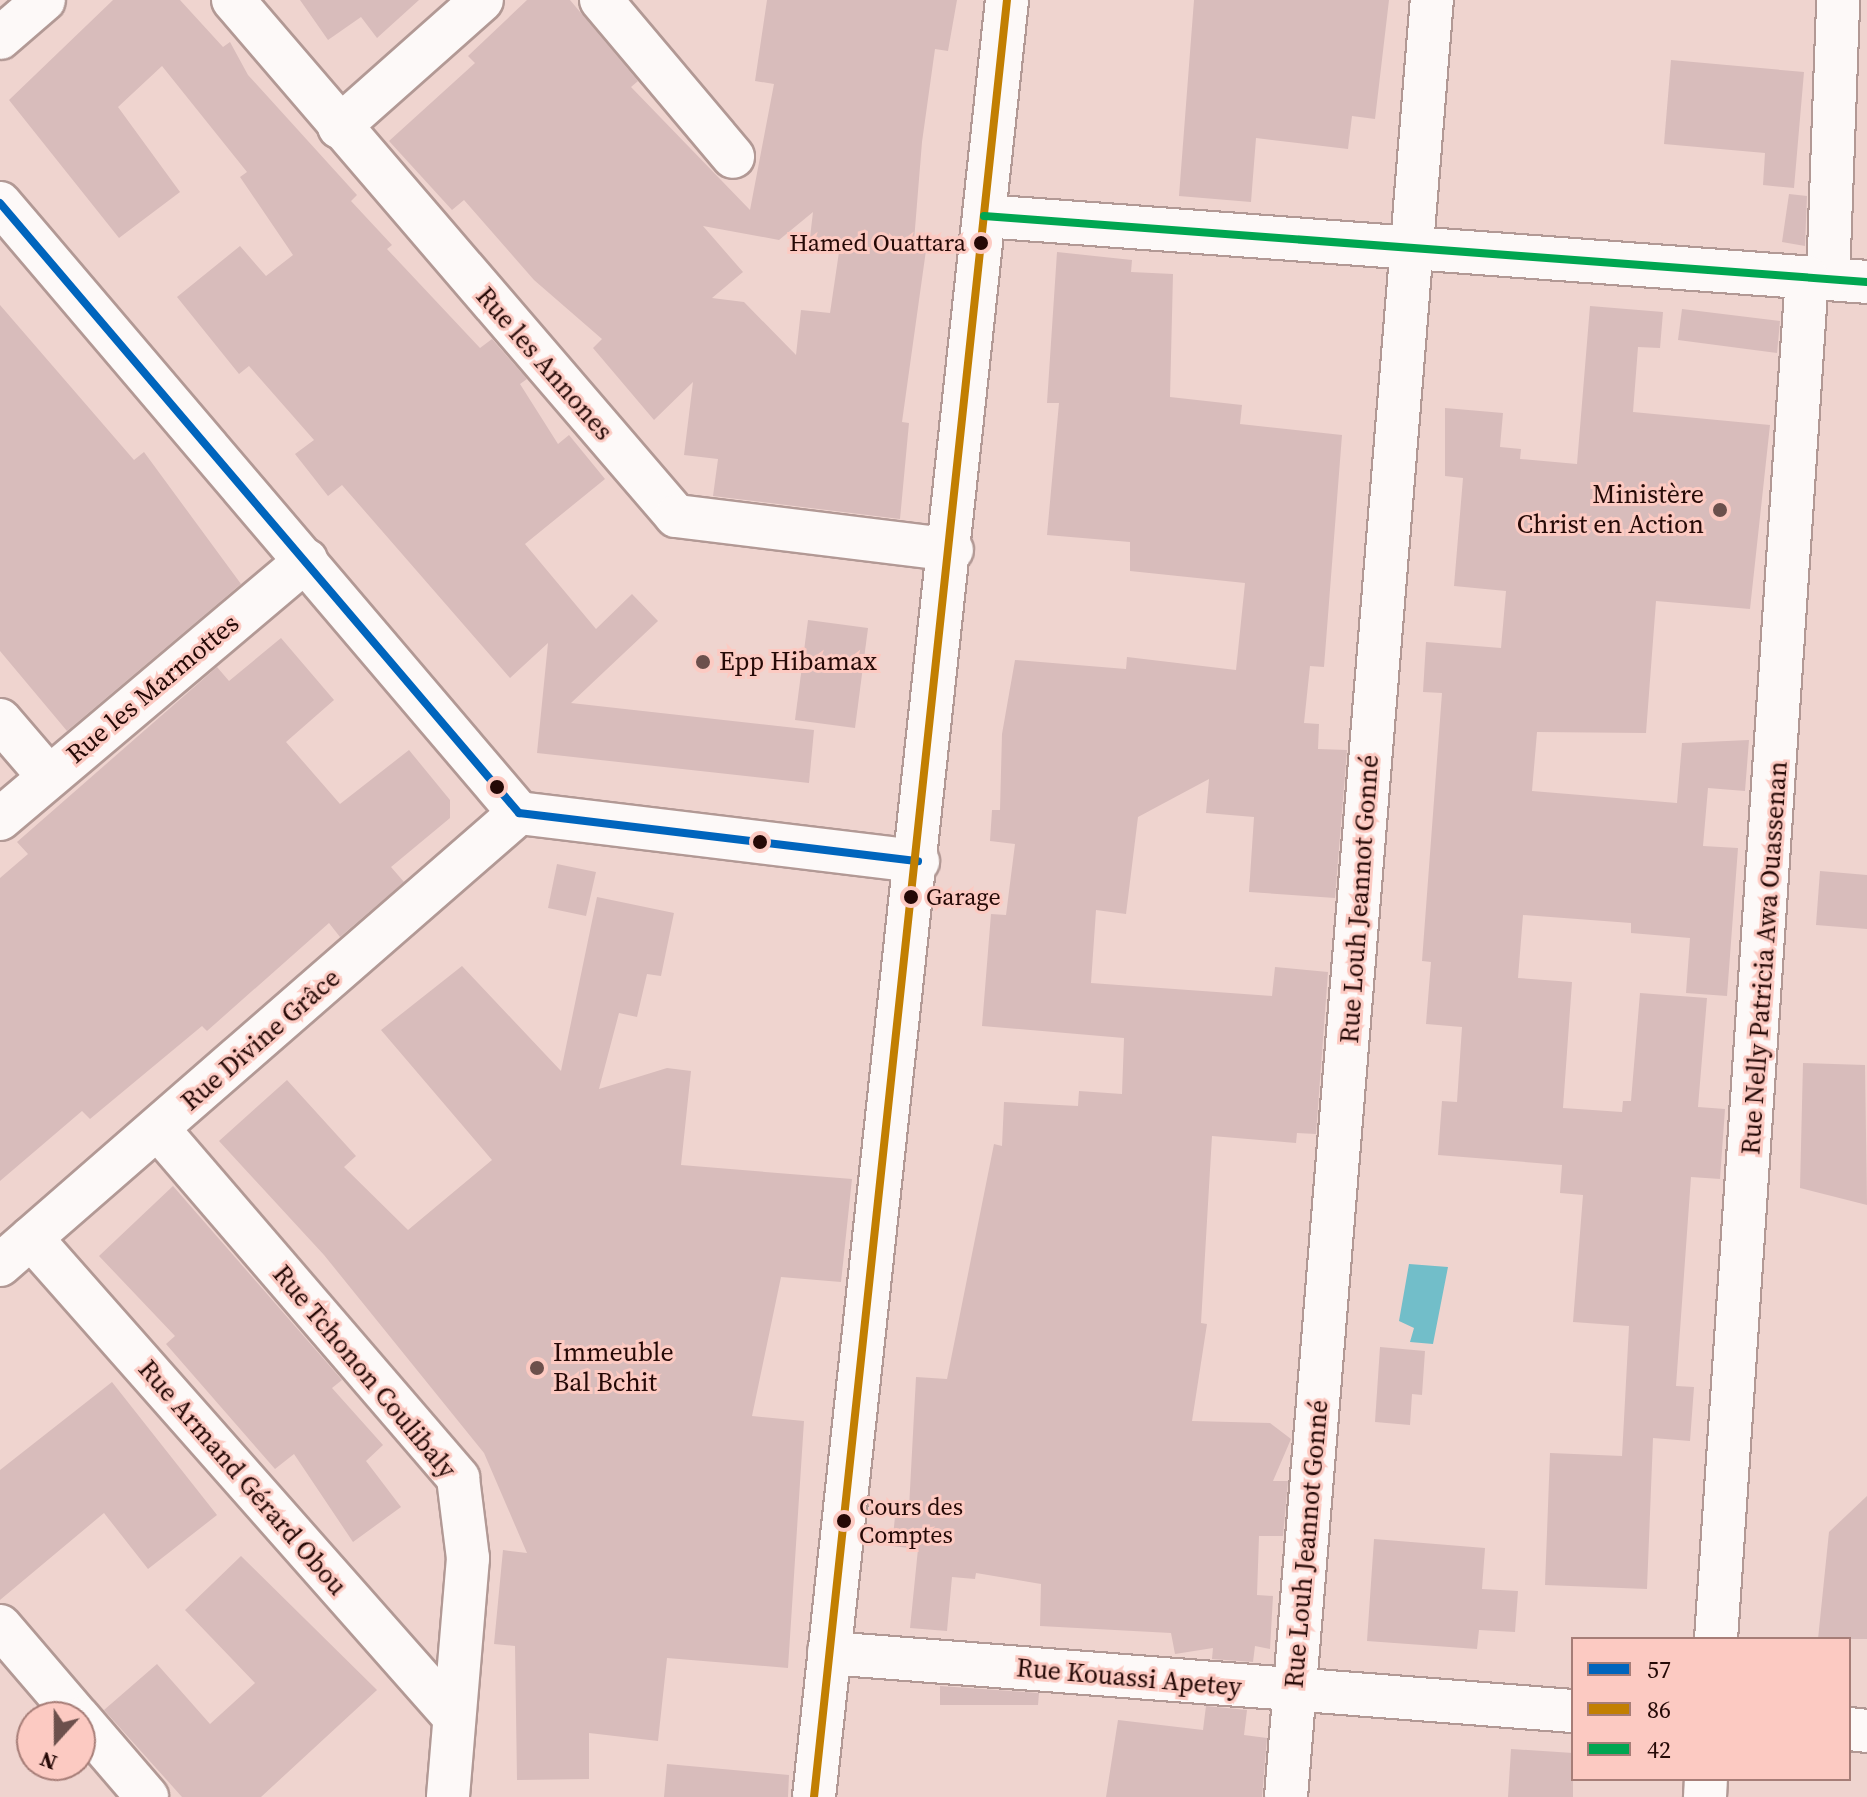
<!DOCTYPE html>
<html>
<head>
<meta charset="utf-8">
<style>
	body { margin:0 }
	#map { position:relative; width:1867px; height:1797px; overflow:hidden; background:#efd4cf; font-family:"Source Serif 4",serif }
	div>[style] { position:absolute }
	.water>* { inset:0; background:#72bec9 }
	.building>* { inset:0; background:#d8bcbb }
	.roads { filter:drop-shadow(2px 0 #b29995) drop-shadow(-2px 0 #b29995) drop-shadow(0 2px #b29995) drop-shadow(0 -2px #b29995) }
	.minor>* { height:42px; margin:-21px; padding:0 21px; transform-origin:21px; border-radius:21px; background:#fdf9f8 }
	.bus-1>* { height:8px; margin:-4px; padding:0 4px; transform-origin:4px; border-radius:4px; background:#0065bd }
	.bus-2>* { height:8px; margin:-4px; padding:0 4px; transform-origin:4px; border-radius:4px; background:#c27f02 }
	.bus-3>* { height:8px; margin:-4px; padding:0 4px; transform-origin:4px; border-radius:4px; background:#00a651 }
	.dots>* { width:22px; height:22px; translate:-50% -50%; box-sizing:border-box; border:4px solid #fccac2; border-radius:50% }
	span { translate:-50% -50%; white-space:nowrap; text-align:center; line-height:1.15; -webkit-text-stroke:6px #fccac2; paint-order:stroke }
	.bus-label { font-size:24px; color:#250906 }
	.right { translate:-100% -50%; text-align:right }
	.left { translate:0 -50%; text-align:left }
	.street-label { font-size:26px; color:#250906 }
	.poi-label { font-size:26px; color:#250906 }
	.legend { position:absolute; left:1571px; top:1637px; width:280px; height:144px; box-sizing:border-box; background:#fccac2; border:2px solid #a67d77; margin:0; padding:10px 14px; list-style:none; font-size:24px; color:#250906 }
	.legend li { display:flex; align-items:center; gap:16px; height:40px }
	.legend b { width:40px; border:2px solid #a67d77 }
	.north { position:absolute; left:16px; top:1701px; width:80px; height:80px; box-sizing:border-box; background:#fccac2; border:2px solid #a67d77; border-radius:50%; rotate:201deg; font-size:22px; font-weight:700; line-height:32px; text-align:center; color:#250906 }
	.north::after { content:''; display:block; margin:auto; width:28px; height:36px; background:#6c504c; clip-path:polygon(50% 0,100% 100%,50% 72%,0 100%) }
</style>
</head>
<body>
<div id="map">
	<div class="water">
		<div style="clip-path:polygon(1409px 1264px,1448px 1267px,1433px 1344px,1410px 1342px,1414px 1328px,1399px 1321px)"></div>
	</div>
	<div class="building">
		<div style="clip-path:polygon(113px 0,180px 0,223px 47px,230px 42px,248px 75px,357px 195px,351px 201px,392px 245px,387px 249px,480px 348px,492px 339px,527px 379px,520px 384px,558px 444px,569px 435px,605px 479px,525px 544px,596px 629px,632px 594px,658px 621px,571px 703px,814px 730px,809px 783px,537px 753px,548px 643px,510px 678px,342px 485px,328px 496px,295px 454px,314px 440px,249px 366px,239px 374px,177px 297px,240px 246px,266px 276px,293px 255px,240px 177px,247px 172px,162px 66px,118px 107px,180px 192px,119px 238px,9px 100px)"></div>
		<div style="clip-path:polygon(300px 0,419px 0,377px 38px,361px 17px,328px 40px)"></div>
		<div style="clip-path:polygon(evenodd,527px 0,570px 0,638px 81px,631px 87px,750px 210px,774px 84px,755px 81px,767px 0,957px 0,948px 51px,935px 49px,922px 142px,914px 241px,927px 243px,902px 422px,909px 423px,900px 519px,713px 496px,718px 459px,684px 455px,693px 382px,654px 420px,593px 348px,602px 339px,534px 280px,464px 200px,452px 210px,389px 141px,475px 63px,468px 56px,527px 0,813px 212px,809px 246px,839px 252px,830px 313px,801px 310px,796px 355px,744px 302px,712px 298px,743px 272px,703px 226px,779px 240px,813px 212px)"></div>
		<div style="clip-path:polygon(1194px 0,1389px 0,1375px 119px,1352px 116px,1348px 149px,1256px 138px,1251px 202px,1179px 196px)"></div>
		<div style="clip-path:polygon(1671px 60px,1804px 72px,1794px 188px,1763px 185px,1765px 153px,1664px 144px)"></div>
		<div style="clip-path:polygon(1789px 194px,1807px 196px,1805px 246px,1782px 242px)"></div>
		<div style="clip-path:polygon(1057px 252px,1132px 260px,1131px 272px,1173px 274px,1170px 397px,1242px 405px,1240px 424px,1342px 435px,1324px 667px,1310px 666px,1304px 723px,1319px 724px,1318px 749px,1347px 750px,1335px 898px,1249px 892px,1254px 817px,1206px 813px,1209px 779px,1138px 817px,1126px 914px,1096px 910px,1091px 983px,1272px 996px,1275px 967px,1328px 972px,1316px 1134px,1297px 1133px,1296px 1143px,1212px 1136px,1201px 1323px,1207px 1324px,1192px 1421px,1270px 1423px,1291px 1439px,1273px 1481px,1288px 1481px,1283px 1536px,1259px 1536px,1257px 1595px,1273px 1596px,1270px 1649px,1255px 1646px,1253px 1662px,1212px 1659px,1213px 1648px,1175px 1654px,1171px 1633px,1040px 1626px,1041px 1584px,976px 1573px,975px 1579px,952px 1577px,947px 1631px,910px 1628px,918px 1549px,892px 1546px,896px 1507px,909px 1508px,916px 1377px,947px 1379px,994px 1144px,1002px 1146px,1004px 1102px,1078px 1106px,1079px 1091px,1122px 1094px,1124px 1038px,982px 1026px,991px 914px,1006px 915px,1015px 844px,990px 841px,992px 810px,1000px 810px,1002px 734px,1015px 660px,1126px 669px,1127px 657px,1236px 670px,1245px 583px,1130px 571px,1130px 542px,1047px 535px,1059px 403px,1047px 403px)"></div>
		<div style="clip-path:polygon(0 305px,134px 460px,144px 452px,241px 584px,67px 731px,0 651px)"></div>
		<div style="clip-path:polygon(1590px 306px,1663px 312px,1660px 348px,1638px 347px,1633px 412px,1770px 425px,1750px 609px,1656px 601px,1646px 733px,1537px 732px,1532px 791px,1677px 803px,1682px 743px,1749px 740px,1745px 791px,1708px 788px,1703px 846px,1738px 848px,1727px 996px,1686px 993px,1690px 938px,1631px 933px,1631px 923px,1523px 915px,1518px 978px,1572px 982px,1563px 1108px,1622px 1112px,1623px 1101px,1631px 1101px,1640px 993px,1707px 998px,1698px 1107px,1725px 1109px,1720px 1179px,1691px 1177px,1676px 1386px,1694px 1387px,1690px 1441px,1653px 1438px,1647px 1589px,1545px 1585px,1550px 1453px,1622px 1456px,1629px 1326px,1573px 1322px,1583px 1195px,1560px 1193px,1562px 1165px,1438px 1155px,1442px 1101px,1457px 1102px,1462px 1027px,1426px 1024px,1431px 962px,1422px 961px,1442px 693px,1423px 692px,1426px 642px,1501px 648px,1506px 591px,1454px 586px,1463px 478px,1445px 476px,1445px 408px,1503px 413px,1500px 447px,1521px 449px,1520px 459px,1577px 464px)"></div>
		<div style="clip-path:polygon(1682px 309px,1780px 321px,1777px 353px,1678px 340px)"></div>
		<div style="clip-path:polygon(808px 620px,868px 628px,855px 728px,795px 720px)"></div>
		<div style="clip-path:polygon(281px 638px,334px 700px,286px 742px,340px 804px,409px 750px,450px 800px,450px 818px,391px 867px,404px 882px,340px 937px,329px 923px,207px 1031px,202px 1026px,90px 1119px,82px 1111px,0 1181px,0 878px,28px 854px,17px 842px,217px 667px,229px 681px)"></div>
		<div style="clip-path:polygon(557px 864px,596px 872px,586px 916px,548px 908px)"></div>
		<div style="clip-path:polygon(1820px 871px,1867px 875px,1867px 929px,1816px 925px)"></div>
		<div style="clip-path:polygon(597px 897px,674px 913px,661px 976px,647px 974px,637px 1017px,619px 1013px,599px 1089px,667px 1068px,691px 1071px,681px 1165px,852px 1179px,841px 1282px,781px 1277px,752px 1416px,804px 1421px,788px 1668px,667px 1658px,658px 1741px,589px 1733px,589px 1779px,517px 1780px,515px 1646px,494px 1644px,503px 1550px,527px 1553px,484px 1453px,324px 1255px,219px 1141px,287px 1080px,356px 1156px,344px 1167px,408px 1230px,492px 1160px,381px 1030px,462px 966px,561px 1071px)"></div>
		<div style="clip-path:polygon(1803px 1063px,1865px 1065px,1867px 1205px,1800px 1188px)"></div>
		<div style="clip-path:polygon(173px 1186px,342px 1380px,332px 1388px,383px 1445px,366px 1461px,401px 1507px,353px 1542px,294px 1454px,275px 1469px,166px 1344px,175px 1336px,99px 1256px)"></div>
		<div style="clip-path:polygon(1380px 1347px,1425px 1351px,1422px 1395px,1412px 1394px,1410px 1425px,1375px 1422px)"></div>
		<div style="clip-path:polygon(112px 1382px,217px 1515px,148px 1569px,104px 1513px,0 1600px,0 1470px)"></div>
		<div style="clip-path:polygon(1867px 1496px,1867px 1639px,1818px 1639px,1829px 1532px)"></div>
		<div style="clip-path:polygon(1374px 1539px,1485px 1548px,1482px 1589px,1518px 1591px,1515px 1632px,1479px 1630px,1477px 1649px,1367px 1641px)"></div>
		<div style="clip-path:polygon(241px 1556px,377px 1690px,261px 1797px,182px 1797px,104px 1710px,157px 1664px,210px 1724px,255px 1683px,185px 1610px)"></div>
		<div style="clip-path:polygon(940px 1686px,1039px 1693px,1038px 1705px,940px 1705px)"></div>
		<div style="clip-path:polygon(1206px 1706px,1247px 1710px,1244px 1735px,1267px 1738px,1262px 1797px,1106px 1797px,1118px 1720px,1203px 1730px)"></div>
		<div style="clip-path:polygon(1511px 1749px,1573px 1753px,1573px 1797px,1508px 1797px)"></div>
		<div style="clip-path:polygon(667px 1764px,789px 1775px,788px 1797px,664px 1797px)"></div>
	</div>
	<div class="roads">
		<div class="minor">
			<div style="left:233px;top:0;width:680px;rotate:49.35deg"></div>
			<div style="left:676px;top:516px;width:278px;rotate:7deg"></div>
			<div style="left:601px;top:0;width:205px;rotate:49.9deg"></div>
			<div style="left:0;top:38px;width:58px;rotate:-40.8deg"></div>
			<div style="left:339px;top:127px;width:191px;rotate:-41.6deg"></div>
			<div style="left:0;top:203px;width:801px;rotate:49.61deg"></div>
			<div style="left:519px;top:813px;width:402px;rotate:6.9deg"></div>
			<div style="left:984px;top:216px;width:885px;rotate:4.27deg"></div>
			<div style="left:1828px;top:279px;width:279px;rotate:-87.9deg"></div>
			<div style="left:0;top:720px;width:75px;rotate:49.3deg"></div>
			<div style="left:0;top:819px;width:401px;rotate:-40.2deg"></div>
			<div style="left:159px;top:1130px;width:459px;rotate:49.3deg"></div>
			<div style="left:458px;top:1478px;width:81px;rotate:82.9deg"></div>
			<div style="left:468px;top:1558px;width:240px;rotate:94.8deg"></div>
			<div style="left:31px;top:1238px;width:639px;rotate:48.55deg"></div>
			<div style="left:0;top:1265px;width:688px;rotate:-41.05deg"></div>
			<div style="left:0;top:1626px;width:120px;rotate:49.4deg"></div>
			<div style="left:1716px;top:1639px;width:1365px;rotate:-86.18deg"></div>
			<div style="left:829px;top:1653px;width:746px;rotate:4.46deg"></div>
			<div style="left:80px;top:1719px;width:103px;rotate:49.3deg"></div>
			<div style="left:1849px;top:1729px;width:18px;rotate:6deg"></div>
			<div style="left:814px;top:1797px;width:1807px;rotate:-83.87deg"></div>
			<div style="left:1286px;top:1797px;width:1803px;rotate:-85.36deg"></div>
			<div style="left:1705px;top:1797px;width:18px;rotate:-87deg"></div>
		</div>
	</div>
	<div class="bus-1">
		<div style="left:0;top:203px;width:801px;rotate:49.61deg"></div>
		<div style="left:519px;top:813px;width:402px;rotate:6.9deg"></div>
	</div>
	<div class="bus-2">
		<div style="left:814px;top:1797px;width:1807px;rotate:-83.87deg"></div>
	</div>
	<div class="bus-3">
		<div style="left:984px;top:216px;width:885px;rotate:4.27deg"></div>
	</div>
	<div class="dots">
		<div style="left:981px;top:243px;background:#250906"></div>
		<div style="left:1720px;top:510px;background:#6c504c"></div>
		<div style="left:703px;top:662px;background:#6c504c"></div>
		<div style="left:497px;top:787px;background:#250906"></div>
		<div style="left:760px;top:842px;background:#250906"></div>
		<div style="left:911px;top:897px;background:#250906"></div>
		<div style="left:537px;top:1368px;background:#6c504c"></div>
		<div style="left:844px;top:1521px;background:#250906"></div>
	</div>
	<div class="bus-label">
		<span class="right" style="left:966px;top:243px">Hamed Ouattara</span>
		<span class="left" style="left:926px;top:897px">Garage</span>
		<span class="left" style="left:859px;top:1521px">Cours des<br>Comptes</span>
	</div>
	<div class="street-label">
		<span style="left:544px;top:364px;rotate:49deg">Rue les Annones</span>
		<span style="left:153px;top:689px;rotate:-40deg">Rue les Marmottes</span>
		<span style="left:1360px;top:899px;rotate:-86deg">Rue Louh Jeannot Gonné</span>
		<span style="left:1765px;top:958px;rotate:-86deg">Rue Nelly Patricia Awa Ouassenan</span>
		<span style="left:261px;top:1040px;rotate:-41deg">Rue Divine Grâce</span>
		<span style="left:364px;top:1372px;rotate:50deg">Rue Tchonon Coulibaly</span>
		<span style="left:242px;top:1478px;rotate:49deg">Rue Armand Gérard Obou</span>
		<span style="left:1307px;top:1544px;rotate:-85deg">Rue Louh Jeannot Gonné</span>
		<span style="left:1129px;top:1678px;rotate:5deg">Rue Kouassi Apetey</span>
	</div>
	<div class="poi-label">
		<span class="right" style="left:1704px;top:510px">Ministère<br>Christ en Action</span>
		<span class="left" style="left:719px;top:662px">Epp Hibamax</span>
		<span class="left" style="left:553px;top:1368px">Immeuble<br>Bal Bchit</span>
	</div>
	<ul class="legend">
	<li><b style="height:10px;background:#0065bd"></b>57</li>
	<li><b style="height:10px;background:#c27f02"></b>86</li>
	<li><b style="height:10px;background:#00a651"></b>42</li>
	</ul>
	<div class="north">N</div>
</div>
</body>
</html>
